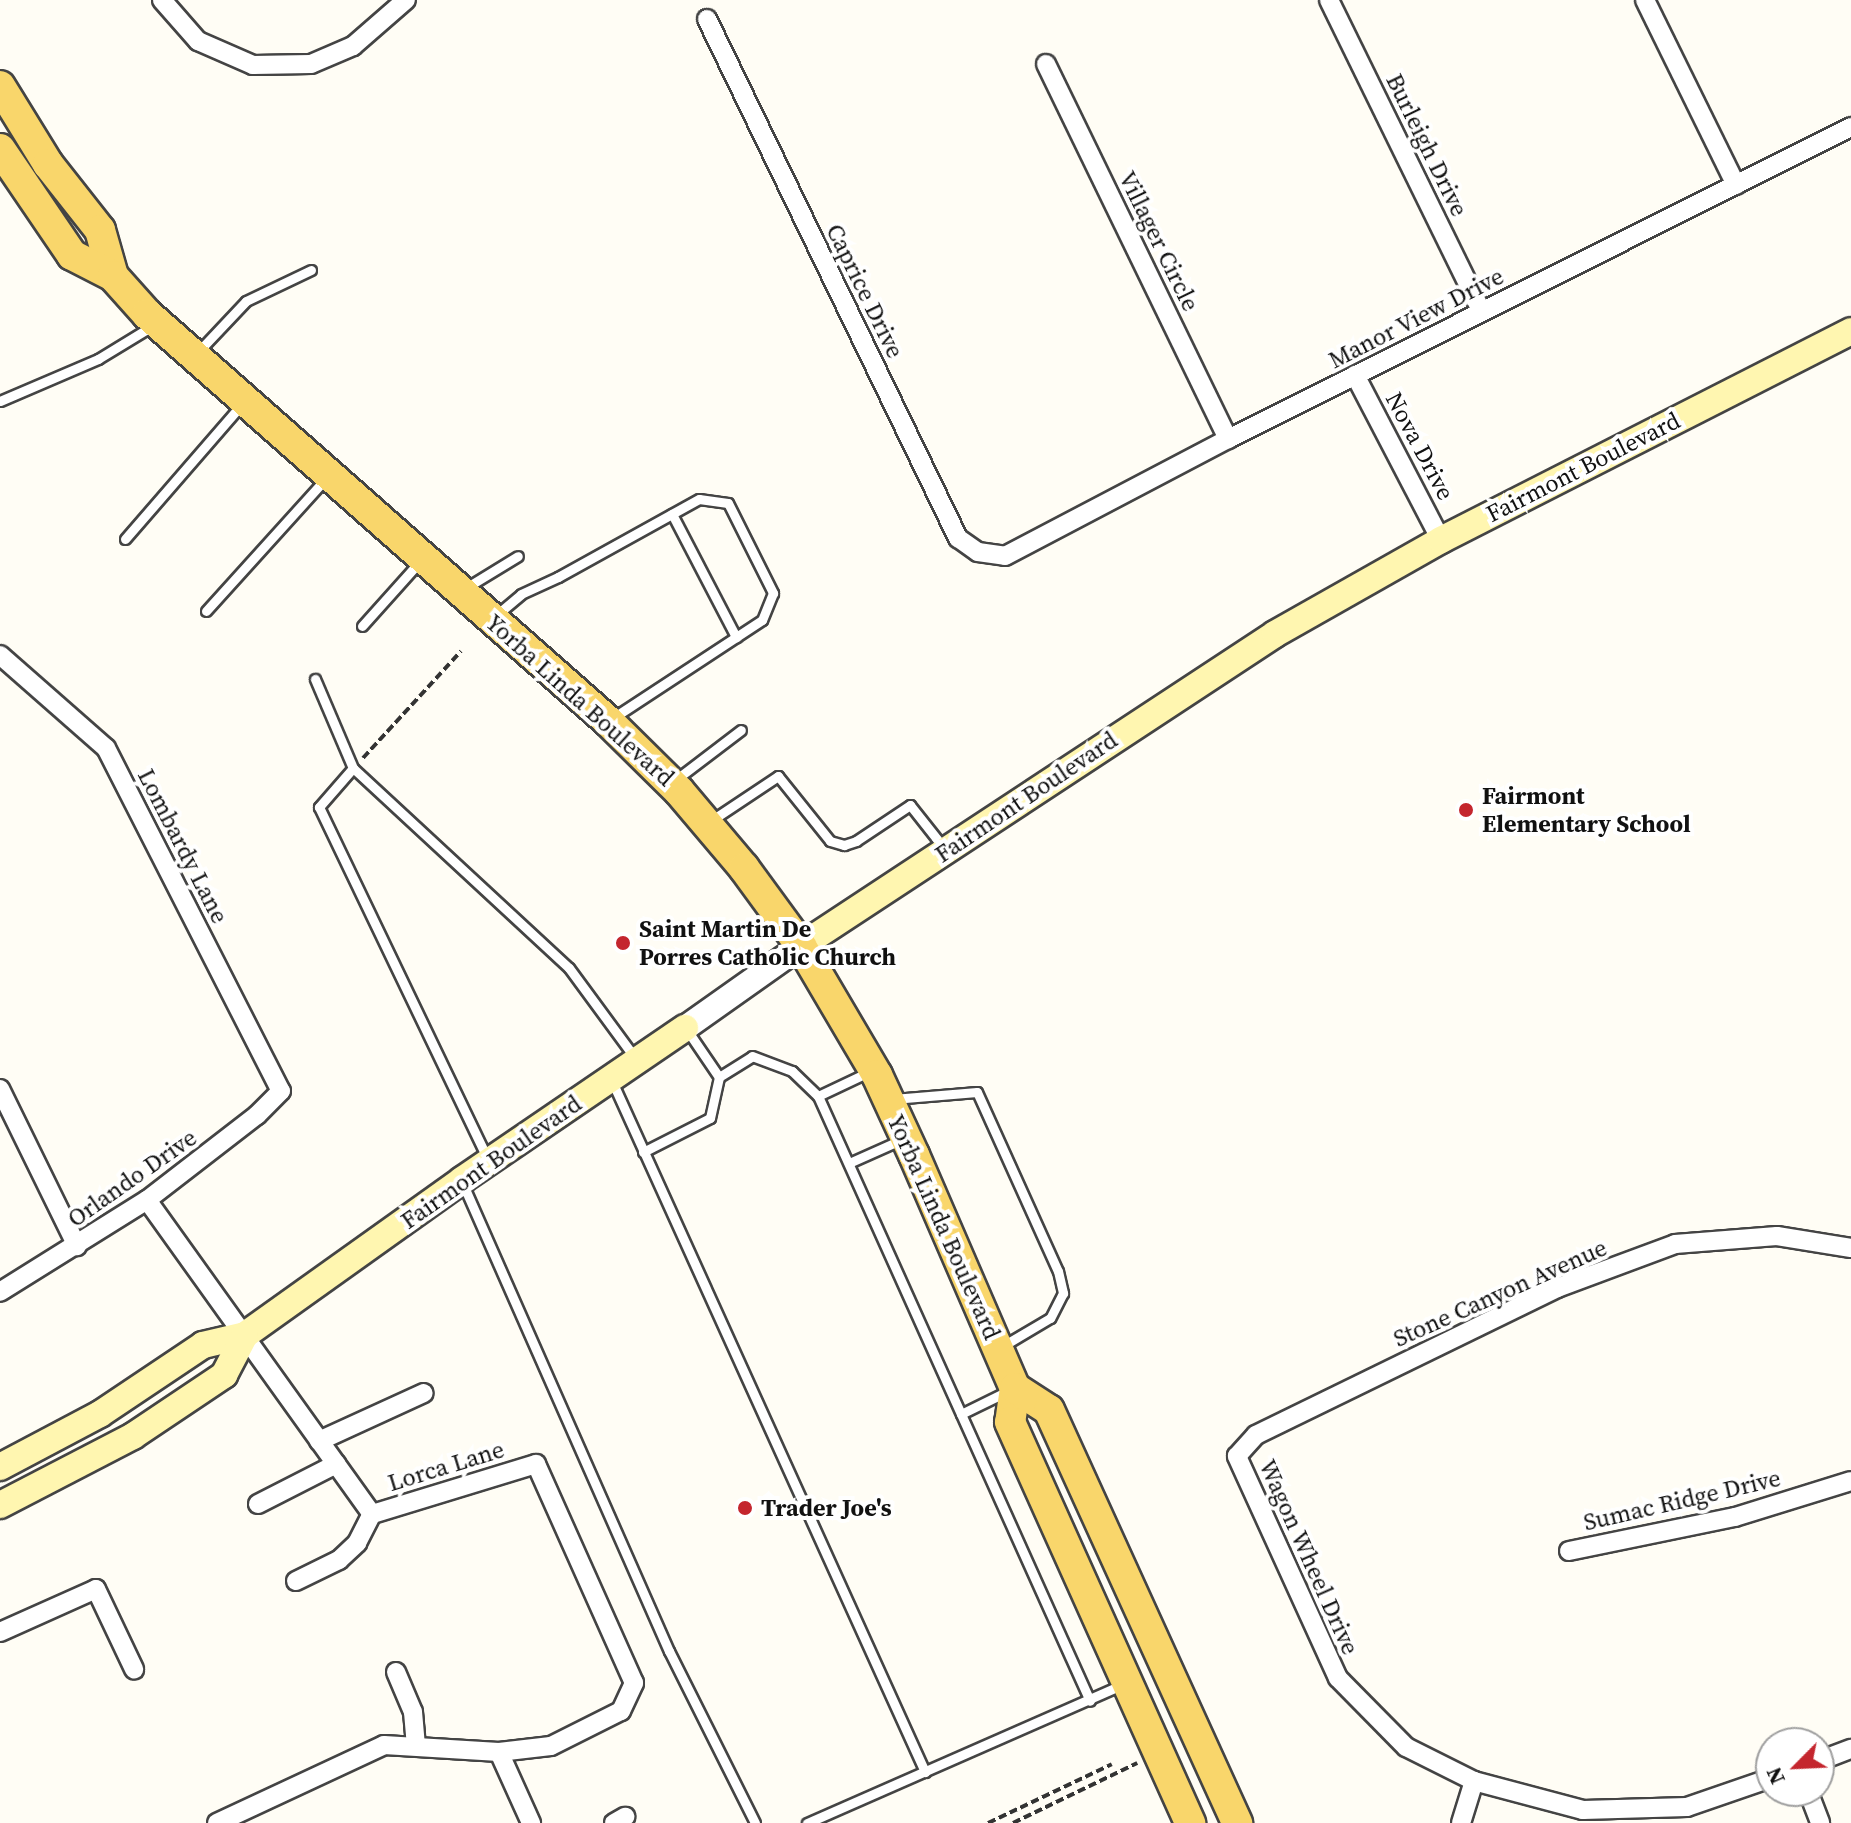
<!DOCTYPE html>
<html>
<head>
<meta charset="utf-8">
<style>
	body { margin:0 }
	#map { position:relative; width:1851px; height:1823px; overflow:hidden; background:#fffdf5; font-family:"Source Serif 4",serif }
	div>[style] { position:absolute }
	.path>* { height:4px; margin-top:-2px; transform-origin:0; background:repeating-linear-gradient(90deg,#333 0 8px,transparent 0 12px) }
	.roads { filter:drop-shadow(2px 0 #444) drop-shadow(-2px 0 #444) drop-shadow(0 2px #444) drop-shadow(0 -2px #444) }
	.service>* { height:9px; margin:-4.5px; padding:0 4.5px; transform-origin:4.5px; border-radius:4.5px; background:#fff }
	.minor>* { height:18px; margin:-9px; padding:0 9px; transform-origin:9px; border-radius:9px; background:#fff }
	.tertiary>* { height:24px; margin:-12px; padding:0 12px; transform-origin:12px; border-radius:12px; background:#fff }
	.secondary>* { height:26px; margin:-13px; padding:0 13px; transform-origin:13px; border-radius:13px; background:#fff6b0 }
	.primary>* { height:30px; margin:-15px; padding:0 15px; transform-origin:15px; border-radius:15px; background:#f9d66b }
	.dots>* { width:22px; height:22px; translate:-50% -50%; box-sizing:border-box; border:4px solid #fff; border-radius:50% }
	span { translate:-50% -50%; white-space:nowrap; text-align:center; line-height:1.15; -webkit-text-stroke:8px #fff; paint-order:stroke }
	.street-label { font-size:24px; color:#111 }
	.poi-label { font-size:24px; color:#111; font-weight:700 }
	.left { translate:0 -50%; text-align:left }
	.north { position:absolute; left:1755px; top:1727px; width:80px; height:80px; box-sizing:border-box; background:#fff; border:2px solid #a0a0a0; border-radius:50%; rotate:246deg; font-size:22px; font-weight:700; line-height:32px; text-align:center; color:#111 }
	.north::after { content:''; display:block; margin:auto; width:28px; height:36px; background:#c4262e; clip-path:polygon(50% 0,100% 100%,50% 72%,0 100%) }
</style>
</head>
<body>
<div id="map">
	<div class="path">
		<div style="left:363px;top:758px;width:145px;rotate:-47.5deg"></div>
		<div style="left:988px;top:1823px;width:137px;rotate:-25.4deg"></div>
		<div style="left:1013px;top:1823px;width:138px;rotate:-25.8deg"></div>
	</div>
	<div class="roads">
		<div class="service">
			<div style="left:197px;top:353px;width:71px;rotate:-46.7deg"></div>
			<div style="left:246px;top:301px;width:72px;rotate:-25.5deg"></div>
			<div style="left:0;top:401px;width:107px;rotate:-23.2deg"></div>
			<div style="left:98px;top:359px;width:66px;rotate:-31.3deg"></div>
			<div style="left:672px;top:514px;width:139px;rotate:62.5deg"></div>
			<div style="left:125px;top:539px;width:180px;rotate:-49.1deg"></div>
			<div style="left:464px;top:589px;width:63px;rotate:-31.4deg"></div>
			<div style="left:206px;top:611px;width:181px;rotate:-47.9deg"></div>
			<div style="left:494px;top:617px;width:35px;rotate:-40deg"></div>
			<div style="left:521px;top:594px;width:41px;rotate:-24.7deg"></div>
			<div style="left:558px;top:577px;width:161px;rotate:-29deg"></div>
			<div style="left:699px;top:499px;width:29px;rotate:8deg"></div>
			<div style="left:728px;top:503px;width:101px;rotate:63.4deg"></div>
			<div style="left:773px;top:593px;width:29px;rotate:112deg"></div>
			<div style="left:762px;top:620px;width:181px;rotate:146.7deg"></div>
			<div style="left:362px;top:626px;width:89px;rotate:-48.2deg"></div>
			<div style="left:315px;top:679px;width:97px;rotate:66.9deg"></div>
			<div style="left:353px;top:768px;width:294px;rotate:42.8deg"></div>
			<div style="left:569px;top:968px;width:112px;rotate:53.7deg"></div>
			<div style="left:353px;top:768px;width:52px;rotate:131.1deg"></div>
			<div style="left:319px;top:807px;width:389px;rotate:64.4deg"></div>
			<div style="left:674px;top:781px;width:84px;rotate:-37.3deg"></div>
			<div style="left:709px;top:822px;width:83px;rotate:-33.7deg"></div>
			<div style="left:778px;top:776px;width:83px;rotate:51.3deg"></div>
			<div style="left:830px;top:841px;width:15px;rotate:16deg"></div>
			<div style="left:844px;top:845px;width:13px;rotate:-18deg"></div>
			<div style="left:856px;top:841px;width:65px;rotate:-33.7deg"></div>
			<div style="left:910px;top:805px;width:55px;rotate:51.7deg"></div>
			<div style="left:687px;top:1030px;width:57px;rotate:55.8deg"></div>
			<div style="left:611px;top:1079px;width:761px;rotate:65.62deg"></div>
			<div style="left:818px;top:1096px;width:59px;rotate:-25.3deg"></div>
			<div style="left:893px;top:1099px;width:84px;rotate:-4.8deg"></div>
			<div style="left:977px;top:1092px;width:196px;rotate:65.7deg"></div>
			<div style="left:1058px;top:1271px;width:23px;rotate:77deg"></div>
			<div style="left:1063px;top:1293px;width:28px;rotate:117deg"></div>
			<div style="left:1050px;top:1318px;width:57px;rotate:149.4deg"></div>
			<div style="left:643px;top:1152px;width:75px;rotate:-26.9deg"></div>
			<div style="left:710px;top:1118px;width:42px;rotate:-77.6deg"></div>
			<div style="left:719px;top:1077px;width:39px;rotate:-32deg"></div>
			<div style="left:752px;top:1056px;width:43px;rotate:20.6deg"></div>
			<div style="left:792px;top:1071px;width:36px;rotate:44deg"></div>
			<div style="left:818px;top:1096px;width:663px;rotate:65.79deg"></div>
			<div style="left:849px;top:1163px;width:59px;rotate:-24deg"></div>
			<div style="left:462px;top:1182px;width:513px;rotate:66.19deg"></div>
			<div style="left:669px;top:1651px;width:192px;rotate:63.4deg"></div>
			<div style="left:961px;top:1414px;width:52px;rotate:-26.1deg"></div>
			<div style="left:807px;top:1823px;width:346px;rotate:-23.7deg"></div>
		</div>
		<div class="minor">
			<div style="left:162px;top:0;width:55px;rotate:48.7deg"></div>
			<div style="left:198px;top:41px;width:60px;rotate:23.6deg"></div>
			<div style="left:253px;top:65px;width:58px;rotate:-1deg"></div>
			<div style="left:311px;top:64px;width:46px;rotate:-23.2deg"></div>
			<div style="left:353px;top:46px;width:70px;rotate:-41deg"></div>
			<div style="left:1329px;top:0;width:347px;rotate:63.9deg"></div>
			<div style="left:1645px;top:0;width:206px;rotate:63.8deg"></div>
			<div style="left:707px;top:19px;width:577px;rotate:64.19deg"></div>
			<div style="left:958px;top:538px;width:24px;rotate:35deg"></div>
			<div style="left:978px;top:552px;width:27px;rotate:8deg"></div>
			<div style="left:1005px;top:556px;width:252px;rotate:-27.7deg"></div>
			<div style="left:1228px;top:439px;width:697px;rotate:-26.6deg"></div>
			<div style="left:1046px;top:64px;width:417px;rotate:64.1deg"></div>
			<div style="left:1355px;top:375px;width:186px;rotate:62.5deg"></div>
			<div style="left:0;top:655px;width:141px;rotate:41.3deg"></div>
			<div style="left:106px;top:748px;width:385px;rotate:63deg"></div>
			<div style="left:281px;top:1091px;width:34px;rotate:135deg"></div>
			<div style="left:257px;top:1115px;width:139px;rotate:142.3deg"></div>
			<div style="left:147px;top:1200px;width:173px;rotate:148deg"></div>
			<div style="left:0;top:1089px;width:175px;rotate:63.9deg"></div>
			<div style="left:147px;top:1200px;width:386px;rotate:54.4deg"></div>
			<div style="left:319px;top:1441px;width:115px;rotate:-24.6deg"></div>
			<div style="left:258px;top:1504px;width:88px;rotate:-27.1deg"></div>
			<div style="left:1569px;top:1551px;width:169px;rotate:-11.6deg"></div>
			<div style="left:1735px;top:1517px;width:121px;rotate:-17.2deg"></div>
			<div style="left:296px;top:1581px;width:48px;rotate:-26deg"></div>
			<div style="left:339px;top:1560px;width:25px;rotate:-43deg"></div>
			<div style="left:357px;top:1543px;width:33px;rotate:-63deg"></div>
			<div style="left:0;top:1632px;width:105px;rotate:-24.1deg"></div>
			<div style="left:96px;top:1589px;width:89px;rotate:64.6deg"></div>
			<div style="left:396px;top:1672px;width:43px;rotate:67deg"></div>
			<div style="left:413px;top:1712px;width:34px;rotate:85deg"></div>
			<div style="left:499px;top:1752px;width:78px;rotate:65.7deg"></div>
			<div style="left:1819px;top:1761px;width:34px;rotate:-21deg"></div>
			<div style="left:1771px;top:1778px;width:89px;rotate:161deg"></div>
			<div style="left:1687px;top:1807px;width:104px;rotate:178.3deg"></div>
			<div style="left:1583px;top:1810px;width:113px;rotate:-165.1deg"></div>
			<div style="left:1474px;top:1781px;width:76px;rotate:-153.4deg"></div>
			<div style="left:1406px;top:1747px;width:97px;rotate:-134.6deg"></div>
			<div style="left:1338px;top:1678px;width:244px;rotate:-114.5deg"></div>
			<div style="left:1237px;top:1456px;width:28px;rotate:-48deg"></div>
			<div style="left:1256px;top:1435px;width:335px;rotate:-26deg"></div>
			<div style="left:1557px;top:1288px;width:126px;rotate:-20.4deg"></div>
			<div style="left:1675px;top:1244px;width:102px;rotate:-4.5deg"></div>
			<div style="left:1777px;top:1236px;width:75px;rotate:9.2deg"></div>
			<div style="left:1808px;top:1791px;width:34px;rotate:69deg"></div>
			<div style="left:217px;top:1823px;width:184px;rotate:-25deg"></div>
			<div style="left:384px;top:1745px;width:115px;rotate:3.5deg"></div>
			<div style="left:499px;top:1752px;width:52px;rotate:-6.6deg"></div>
			<div style="left:551px;top:1746px;width:78px;rotate:-26.6deg"></div>
			<div style="left:621px;top:1711px;width:31px;rotate:-65deg"></div>
			<div style="left:634px;top:1683px;width:240px;rotate:-114.1deg"></div>
			<div style="left:536px;top:1464px;width:171px;rotate:163deg"></div>
			<div style="left:614px;top:1823px;width:13px;rotate:-29deg"></div>
			<div style="left:1461px;top:1823px;width:44px;rotate:-72.8deg"></div>
		</div>
		<div class="tertiary">
			<div style="left:685px;top:1028px;width:142px;rotate:-35.3deg"></div>
		</div>
		<div class="secondary">
			<div style="left:801px;top:946px;width:567px;rotate:-33.35deg"></div>
			<div style="left:1275px;top:634px;width:191px;rotate:-29.5deg"></div>
			<div style="left:1441px;top:540px;width:460px;rotate:-27deg"></div>
			<div style="left:0;top:1467px;width:113px;rotate:-27.9deg"></div>
			<div style="left:100px;top:1414px;width:124px;rotate:-33.8deg"></div>
			<div style="left:203px;top:1345px;width:43px;rotate:-13.4deg"></div>
			<div style="left:245px;top:1335px;width:267px;rotate:-35.5deg"></div>
			<div style="left:462px;top:1180px;width:270px;rotate:-34.3deg"></div>
			<div style="left:0;top:1505px;width:150px;rotate:-27.4deg"></div>
			<div style="left:133px;top:1436px;width:110px;rotate:-33.8deg"></div>
			<div style="left:224px;top:1375px;width:45px;rotate:-62.3deg"></div>
		</div>
		<div class="primary">
			<div style="left:0;top:86px;width:92px;rotate:58.4deg"></div>
			<div style="left:48px;top:164px;width:84px;rotate:51.8deg"></div>
			<div style="left:100px;top:230px;width:48px;rotate:74.2deg"></div>
			<div style="left:0;top:149px;width:128px;rotate:55.8deg"></div>
			<div style="left:72px;top:255px;width:46px;rotate:27.1deg"></div>
			<div style="left:113px;top:276px;width:51px;rotate:48.2deg"></div>
			<div style="left:147px;top:314px;width:615px;rotate:41.44deg"></div>
			<div style="left:608px;top:721px;width:100px;rotate:44.6deg"></div>
			<div style="left:679px;top:791px;width:101px;rotate:49.8deg"></div>
			<div style="left:744px;top:868px;width:97px;rotate:53.8deg"></div>
			<div style="left:801px;top:946px;width:150px;rotate:59.5deg"></div>
			<div style="left:877px;top:1075px;width:88px;rotate:65.2deg"></div>
			<div style="left:914px;top:1155px;width:254px;rotate:66.6deg"></div>
			<div style="left:1015px;top:1388px;width:34px;rotate:98deg"></div>
			<div style="left:1010px;top:1422px;width:440px;rotate:65.8deg"></div>
			<div style="left:1015px;top:1388px;width:40px;rotate:32.9deg"></div>
			<div style="left:1049px;top:1410px;width:454px;rotate:65.5deg"></div>
		</div>
	</div>
	<div class="dots">
		<div style="left:1466px;top:810px;background:#c4262e"></div>
		<div style="left:623px;top:943px;background:#c4262e"></div>
		<div style="left:745px;top:1508px;background:#c4262e"></div>
	</div>
	<div class="street-label">
		<span style="left:1427px;top:145px;rotate:64deg">Burleigh Drive</span>
		<span style="left:1159px;top:241px;rotate:64deg">Villager Circle</span>
		<span style="left:865px;top:291px;rotate:64deg">Caprice Drive</span>
		<span style="left:1416px;top:318px;rotate:-27deg">Manor View Drive</span>
		<span style="left:1420px;top:446px;rotate:62deg">Nova Drive</span>
		<span style="left:1583px;top:467px;rotate:-27deg">Fairmont Boulevard</span>
		<span style="left:580px;top:700px;rotate:42deg">Yorba Linda Boulevard</span>
		<span style="left:1026px;top:797px;rotate:-34deg">Fairmont Boulevard</span>
		<span style="left:183px;top:846px;rotate:63deg">Lombardy Lane</span>
		<span style="left:491px;top:1162px;rotate:-35deg">Fairmont Boulevard</span>
		<span style="left:132px;top:1178px;rotate:-35deg">Orlando Drive</span>
		<span style="left:944px;top:1227px;rotate:66deg">Yorba Linda Boulevard</span>
		<span style="left:1500px;top:1293px;rotate:-24deg">Stone Canyon Avenue</span>
		<span style="left:446px;top:1466px;rotate:-17deg">Lorca Lane</span>
		<span style="left:1682px;top:1500px;rotate:-13deg">Sumac Ridge Drive</span>
		<span style="left:1309px;top:1557px;rotate:66deg">Wagon Wheel Drive</span>
	</div>
	<div class="poi-label">
		<span class="left" style="left:1482px;top:810px">Fairmont<br>Elementary School</span>
		<span class="left" style="left:639px;top:943px">Saint Martin De<br>Porres Catholic Church</span>
		<span class="left" style="left:761px;top:1508px">Trader Joe's</span>
	</div>
	<div class="north">N</div>
</div>
</body>
</html>
